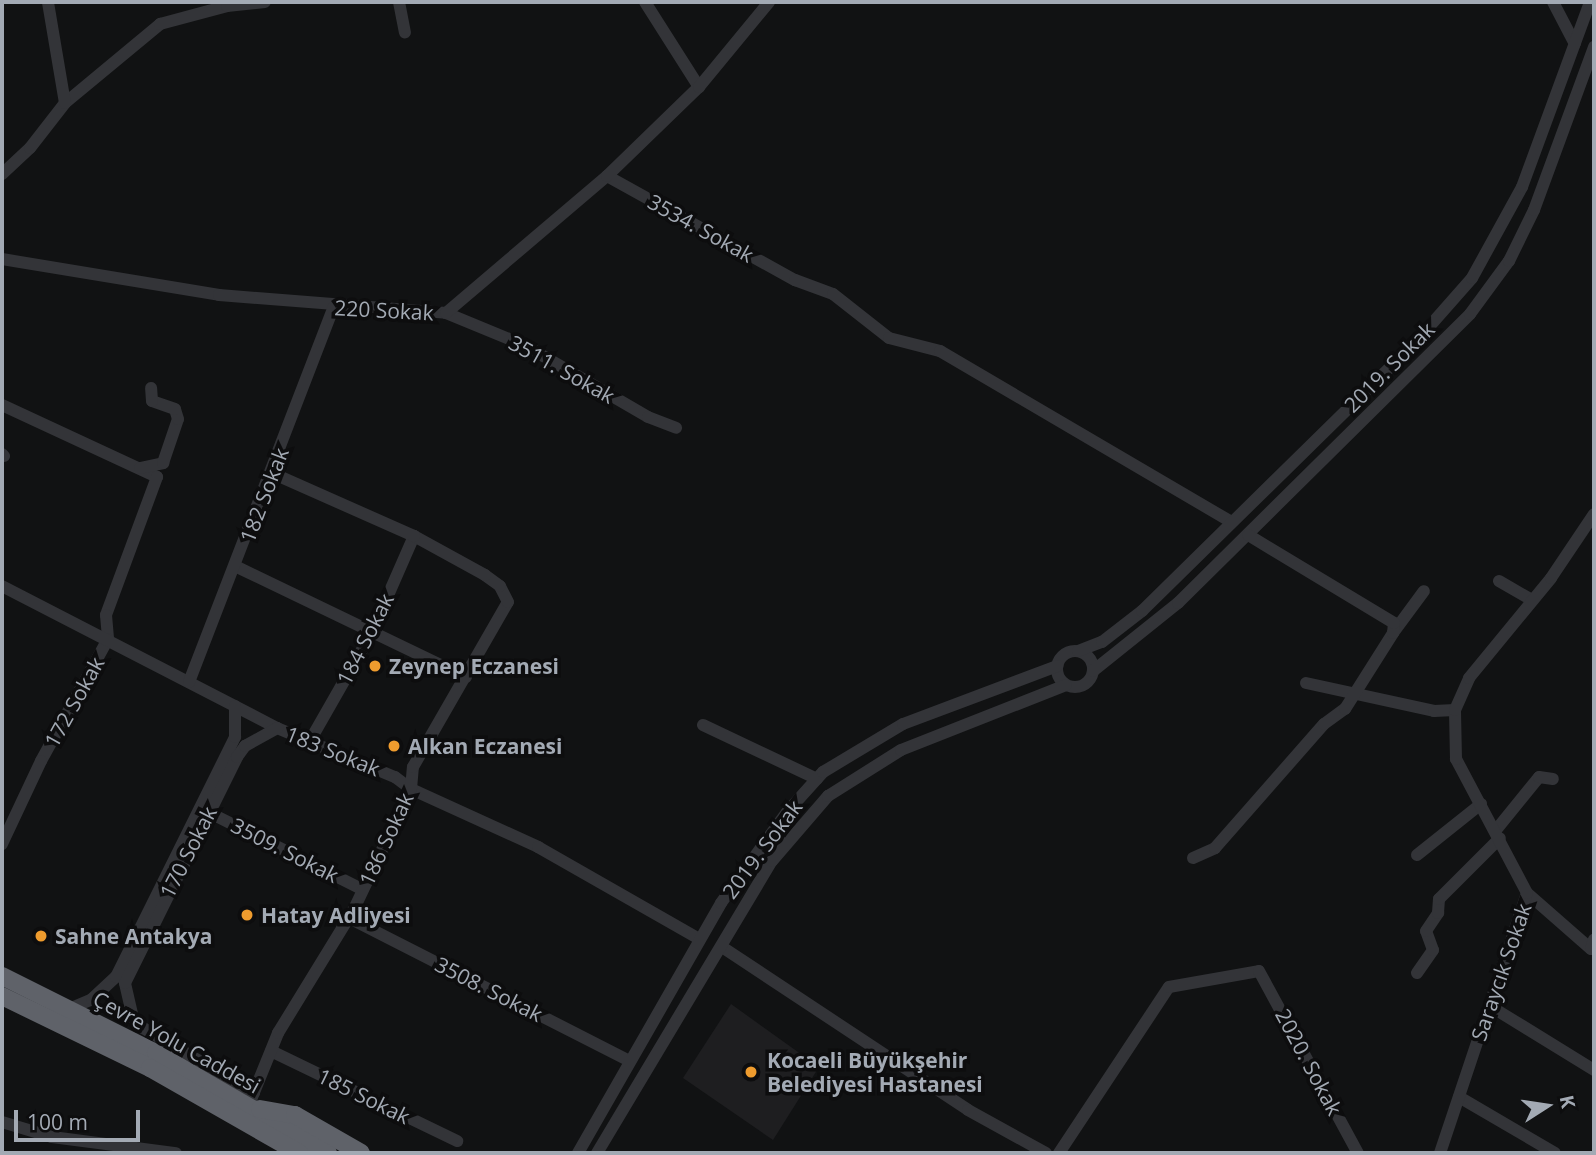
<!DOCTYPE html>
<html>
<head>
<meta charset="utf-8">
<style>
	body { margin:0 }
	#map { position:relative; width:1596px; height:1155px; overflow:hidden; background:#111213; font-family:"Open Sans",sans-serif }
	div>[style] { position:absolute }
	.built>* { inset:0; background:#1e1e20 }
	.minor>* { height:12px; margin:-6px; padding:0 6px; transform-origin:6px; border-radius:6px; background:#333438 }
	.minor>.ring { margin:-6px; padding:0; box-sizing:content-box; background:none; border:12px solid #333438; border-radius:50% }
	.highway>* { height:18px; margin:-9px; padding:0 9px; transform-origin:9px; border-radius:9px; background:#5f6269 }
	.dots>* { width:19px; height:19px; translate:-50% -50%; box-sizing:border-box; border:4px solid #0d0d0e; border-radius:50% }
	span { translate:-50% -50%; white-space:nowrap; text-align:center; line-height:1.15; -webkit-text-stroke:7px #0d0d0e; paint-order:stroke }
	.street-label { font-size:21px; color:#a3aab4 }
	.poi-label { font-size:21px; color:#a3aab4; font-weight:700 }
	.left { translate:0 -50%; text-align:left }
	.frame { position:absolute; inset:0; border:4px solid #a3aab4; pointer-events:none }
	.north { position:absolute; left:1512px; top:1071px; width:70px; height:70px; -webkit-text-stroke:5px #0d0d0e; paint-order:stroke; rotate:78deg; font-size:19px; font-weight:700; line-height:28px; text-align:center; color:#a3aab4 }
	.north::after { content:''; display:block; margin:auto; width:24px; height:32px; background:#a3aab4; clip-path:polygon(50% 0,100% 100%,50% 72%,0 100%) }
	.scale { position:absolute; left:14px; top:1110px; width:126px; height:32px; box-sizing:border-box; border:4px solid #a3aab4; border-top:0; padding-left:9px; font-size:21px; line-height:24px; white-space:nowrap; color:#a3aab4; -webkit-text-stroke:5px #0d0d0e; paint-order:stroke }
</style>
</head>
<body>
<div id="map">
	<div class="built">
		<div style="clip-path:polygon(731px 1004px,819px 1067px,773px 1140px,683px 1078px)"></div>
	</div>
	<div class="minor">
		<div style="left:399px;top:2px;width:31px;rotate:79deg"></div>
		<div style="left:645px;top:2px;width:101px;rotate:57.6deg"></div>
		<div style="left:1553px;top:2px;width:47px;rotate:62.4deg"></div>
		<div style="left:65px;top:103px;width:124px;rotate:-39.7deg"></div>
		<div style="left:160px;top:24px;width:69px;rotate:-15deg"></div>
		<div style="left:227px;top:6px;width:38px;rotate:-6deg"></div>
		<div style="left:2px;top:174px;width:38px;rotate:-43deg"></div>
		<div style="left:30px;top:148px;width:57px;rotate:-52.1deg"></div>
		<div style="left:65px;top:103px;width:102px;rotate:-99.6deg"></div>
		<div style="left:607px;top:176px;width:215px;rotate:29deg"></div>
		<div style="left:795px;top:280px;width:40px;rotate:20.2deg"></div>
		<div style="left:833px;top:294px;width:71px;rotate:38.2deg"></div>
		<div style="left:889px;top:338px;width:53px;rotate:14.3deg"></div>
		<div style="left:940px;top:351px;width:338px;rotate:30.4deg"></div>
		<div style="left:2px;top:259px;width:220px;rotate:9.4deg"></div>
		<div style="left:219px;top:295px;width:228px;rotate:4.5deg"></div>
		<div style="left:446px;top:313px;width:87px;rotate:22.4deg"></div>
		<div style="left:526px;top:346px;width:141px;rotate:30.2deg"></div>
		<div style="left:648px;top:417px;width:30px;rotate:21deg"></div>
		<div style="left:446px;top:313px;width:211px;rotate:-40.4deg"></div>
		<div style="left:607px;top:176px;width:128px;rotate:-44.1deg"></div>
		<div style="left:699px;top:87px;width:110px;rotate:-50.5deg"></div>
		<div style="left:2px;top:405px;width:171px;rotate:24.9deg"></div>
		<div style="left:157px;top:477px;width:147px;rotate:110.3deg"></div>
		<div style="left:106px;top:615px;width:24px;rotate:85deg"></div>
		<div style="left:108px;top:639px;width:139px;rotate:118.8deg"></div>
		<div style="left:41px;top:761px;width:92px;rotate:115.2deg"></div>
		<div style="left:2px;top:454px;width:3px;rotate:45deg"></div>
		<div style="left:140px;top:468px;width:24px;rotate:-12deg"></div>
		<div style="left:163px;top:463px;width:46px;rotate:-71.2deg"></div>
		<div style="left:178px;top:419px;width:10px;rotate:-107deg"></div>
		<div style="left:175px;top:409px;width:24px;rotate:-161deg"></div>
		<div style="left:152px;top:401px;width:13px;rotate:-94deg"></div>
		<div style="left:237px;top:567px;width:254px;rotate:25.7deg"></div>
		<div style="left:1499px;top:581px;width:38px;rotate:30deg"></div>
		<div style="left:2px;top:586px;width:309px;rotate:27.3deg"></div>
		<div style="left:277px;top:728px;width:128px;rotate:22.6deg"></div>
		<div style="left:395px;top:777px;width:20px;rotate:37deg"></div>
		<div style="left:411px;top:789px;width:140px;rotate:24.5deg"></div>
		<div style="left:538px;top:847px;width:185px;rotate:29.7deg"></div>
		<div style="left:1393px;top:633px;width:52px;rotate:-53.6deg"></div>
		<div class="ring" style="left:1057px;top:651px;width:24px;height:24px"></div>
		<div style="left:1078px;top:651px;width:26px;rotate:-21deg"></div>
		<div style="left:1102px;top:642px;width:51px;rotate:-37.8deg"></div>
		<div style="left:1142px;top:611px;width:380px;rotate:-44.5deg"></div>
		<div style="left:1413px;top:345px;width:89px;rotate:-48.6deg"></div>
		<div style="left:1472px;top:278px;width:104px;rotate:-61.2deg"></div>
		<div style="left:1522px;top:187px;width:197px;rotate:-69.8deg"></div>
		<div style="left:1093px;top:671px;width:109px;rotate:-38.7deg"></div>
		<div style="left:1178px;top:603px;width:411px;rotate:-44.7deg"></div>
		<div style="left:1470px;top:314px;width:66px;rotate:-53.7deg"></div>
		<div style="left:1509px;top:261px;width:57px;rotate:-63.9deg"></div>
		<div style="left:1534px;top:210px;width:174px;rotate:-69.8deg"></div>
		<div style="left:189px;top:682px;width:402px;rotate:-68.9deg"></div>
		<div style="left:1306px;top:683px;width:131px;rotate:12.3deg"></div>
		<div style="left:1434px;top:711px;width:21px;rotate:-3deg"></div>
		<div style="left:703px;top:725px;width:126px;rotate:25.3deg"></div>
		<div style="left:311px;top:739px;width:123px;rotate:-60.3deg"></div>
		<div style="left:372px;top:632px;width:105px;rotate:-66.4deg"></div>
		<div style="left:208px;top:812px;width:172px;rotate:26.6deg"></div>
		<div style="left:1496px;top:830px;width:68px;rotate:-50.9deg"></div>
		<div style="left:1539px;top:777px;width:14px;rotate:8deg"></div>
		<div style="left:1417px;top:855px;width:82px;rotate:-38.6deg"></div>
		<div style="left:1193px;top:858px;width:24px;rotate:-24deg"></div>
		<div style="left:1215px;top:848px;width:165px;rotate:-48.7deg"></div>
		<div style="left:1324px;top:724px;width:26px;rotate:-36deg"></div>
		<div style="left:1345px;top:709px;width:90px;rotate:-57.7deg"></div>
		<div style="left:1393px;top:633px;width:10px;rotate:-84deg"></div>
		<div style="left:1394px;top:623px;width:170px;rotate:-148.9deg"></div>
		<div style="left:1527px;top:893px;width:85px;rotate:41.2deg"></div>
		<div style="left:1591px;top:949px;width:10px;rotate:-73deg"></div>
		<div style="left:349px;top:918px;width:315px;rotate:27deg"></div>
		<div style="left:722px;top:947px;width:295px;rotate:33.5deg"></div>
		<div style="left:968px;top:1110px;width:89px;rotate:28.9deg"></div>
		<div style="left:1417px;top:973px;width:28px;rotate:-55deg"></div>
		<div style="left:1433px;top:950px;width:20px;rotate:-110deg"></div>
		<div style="left:1426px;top:931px;width:22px;rotate:-56deg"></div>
		<div style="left:1438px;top:913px;width:14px;rotate:-86deg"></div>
		<div style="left:1439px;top:899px;width:86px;rotate:-45deg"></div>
		<div style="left:1490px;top:1006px;width:122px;rotate:31.6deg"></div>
		<div style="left:69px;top:1009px;width:25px;rotate:-23deg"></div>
		<div style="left:92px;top:999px;width:33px;rotate:-43deg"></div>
		<div style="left:116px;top:977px;width:268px;rotate:-63.6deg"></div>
		<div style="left:235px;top:737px;width:31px;rotate:-90deg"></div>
		<div style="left:271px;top:1051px;width:207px;rotate:25.8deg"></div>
		<div style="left:254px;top:1093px;width:129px;rotate:-149.6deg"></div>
		<div style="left:143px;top:1028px;width:14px;rotate:-135deg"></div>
		<div style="left:133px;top:1018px;width:36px;rotate:-103deg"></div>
		<div style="left:125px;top:983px;width:252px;rotate:-63.6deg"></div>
		<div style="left:237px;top:757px;width:14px;rotate:-54deg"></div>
		<div style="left:245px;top:746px;width:37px;rotate:-29deg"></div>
		<div style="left:1459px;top:1097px;width:111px;rotate:30.3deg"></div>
		<div style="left:248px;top:1107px;width:80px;rotate:-67.9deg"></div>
		<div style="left:278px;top:1033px;width:145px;rotate:-58.5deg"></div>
		<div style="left:354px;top:909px;width:133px;rotate:-64.6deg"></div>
		<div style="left:411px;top:789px;width:22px;rotate:-85deg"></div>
		<div style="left:413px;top:767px;width:190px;rotate:-60.1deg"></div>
		<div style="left:508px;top:602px;width:18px;rotate:-117deg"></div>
		<div style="left:500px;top:586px;width:19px;rotate:-144deg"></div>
		<div style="left:485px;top:575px;width:81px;rotate:-151.2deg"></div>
		<div style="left:414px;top:536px;width:153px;rotate:-156.1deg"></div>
		<div style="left:2px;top:1122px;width:52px;rotate:16.7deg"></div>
		<div style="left:52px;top:1137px;width:125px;rotate:7.4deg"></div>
		<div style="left:578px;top:1153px;width:288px;rotate:-60.2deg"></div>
		<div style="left:721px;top:903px;width:112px;rotate:-54deg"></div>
		<div style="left:787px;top:812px;width:54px;rotate:-48deg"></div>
		<div style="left:823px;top:772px;width:93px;rotate:-31deg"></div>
		<div style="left:903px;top:724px;width:165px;rotate:-20.6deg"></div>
		<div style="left:597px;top:1153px;width:340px;rotate:-59.1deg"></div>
		<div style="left:772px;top:861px;width:86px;rotate:-49.3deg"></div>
		<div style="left:828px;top:796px;width:86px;rotate:-32.2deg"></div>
		<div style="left:901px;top:750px;width:177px;rotate:-21.5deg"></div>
		<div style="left:1059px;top:1153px;width:199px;rotate:-56.5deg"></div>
		<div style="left:1169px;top:987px;width:91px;rotate:-10.1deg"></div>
		<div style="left:1259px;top:971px;width:207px;rotate:61.5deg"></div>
		<div style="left:1440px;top:1153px;width:274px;rotate:-71.5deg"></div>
		<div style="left:1527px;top:893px;width:152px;rotate:-117.9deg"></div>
		<div style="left:1456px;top:759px;width:49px;rotate:-91.2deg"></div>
		<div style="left:1455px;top:710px;width:35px;rotate:-66deg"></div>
		<div style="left:1469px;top:678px;width:129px;rotate:-50.6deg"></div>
		<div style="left:1551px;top:578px;width:77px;rotate:-56.1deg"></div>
	</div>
	<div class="highway">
		<div style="left:2px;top:976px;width:172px;rotate:26.6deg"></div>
		<div style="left:156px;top:1053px;width:199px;rotate:30.2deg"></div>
		<div style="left:2px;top:996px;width:165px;rotate:25.9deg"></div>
		<div style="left:150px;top:1068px;width:172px;rotate:29.7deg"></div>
		<div style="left:260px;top:1109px;width:36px;rotate:10deg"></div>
		<div style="left:295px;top:1115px;width:76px;rotate:29.9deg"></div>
	</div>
	<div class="dots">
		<div style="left:375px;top:666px;background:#ef9c2e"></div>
		<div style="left:394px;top:746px;background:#ef9c2e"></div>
		<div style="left:247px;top:915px;background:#ef9c2e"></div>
		<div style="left:41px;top:936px;background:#ef9c2e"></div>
		<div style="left:751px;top:1072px;background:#ef9c2e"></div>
	</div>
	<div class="street-label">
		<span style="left:701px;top:228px;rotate:29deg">3534. Sokak</span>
		<span style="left:384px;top:310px;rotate:3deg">220 Sokak</span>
		<span style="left:1389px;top:367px;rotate:-45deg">2019. Sokak</span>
		<span style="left:562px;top:369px;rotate:29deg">3511. Sokak</span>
		<span style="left:264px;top:495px;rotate:-69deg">182 Sokak</span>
		<span style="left:365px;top:639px;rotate:-63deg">184 Sokak</span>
		<span style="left:74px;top:702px;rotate:-61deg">172 Sokak</span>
		<span style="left:333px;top:751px;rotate:22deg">183 Sokak</span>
		<span style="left:386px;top:839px;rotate:-65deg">186 Sokak</span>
		<span style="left:762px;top:849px;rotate:-53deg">2019. Sokak</span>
		<span style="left:285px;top:850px;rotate:27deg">3509. Sokak</span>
		<span style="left:188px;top:852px;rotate:-63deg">170 Sokak</span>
		<span style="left:1501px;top:972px;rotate:-71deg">Saraycık Sokak</span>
		<span style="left:489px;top:989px;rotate:27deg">3508. Sokak</span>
		<span style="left:177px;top:1042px;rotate:29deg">Çevre Yolu Caddesi</span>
		<span style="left:1309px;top:1062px;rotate:62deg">2020. Sokak</span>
		<span style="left:364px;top:1096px;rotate:26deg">185 Sokak</span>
	</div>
	<div class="poi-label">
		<span class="left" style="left:389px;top:666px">Zeynep Eczanesi</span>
		<span class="left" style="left:408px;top:746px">Alkan Eczanesi</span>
		<span class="left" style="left:261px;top:915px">Hatay Adliyesi</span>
		<span class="left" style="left:55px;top:936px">Sahne Antakya</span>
		<span class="left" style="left:767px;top:1072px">Kocaeli Büyükşehir<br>Belediyesi Hastanesi</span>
	</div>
	<div class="frame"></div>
	<div class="north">K</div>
	<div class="scale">100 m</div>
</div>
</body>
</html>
